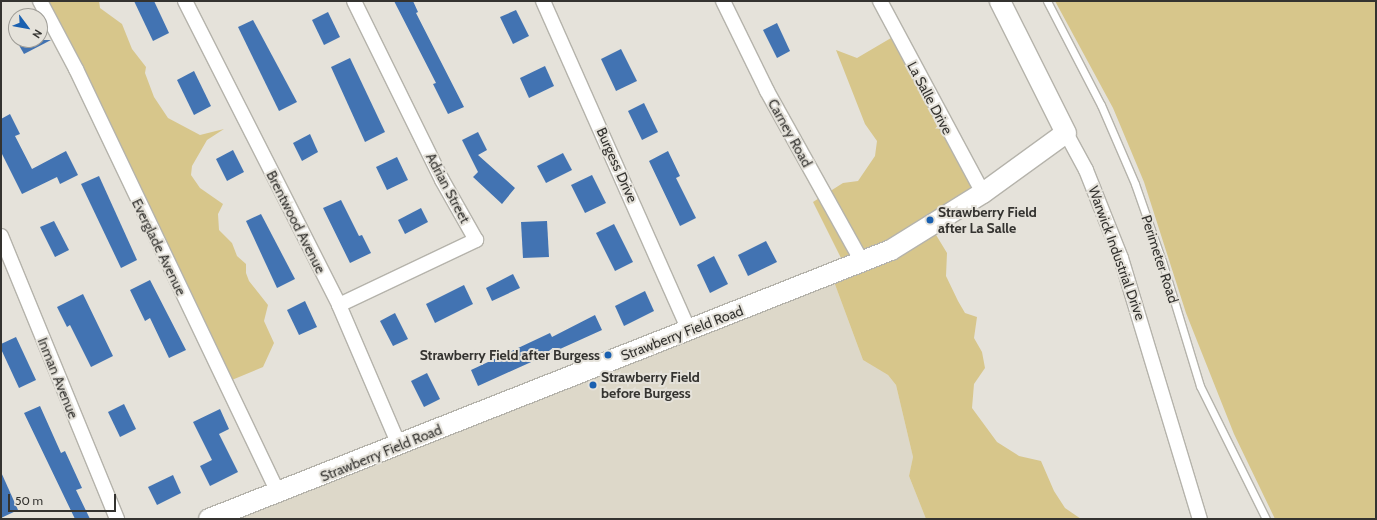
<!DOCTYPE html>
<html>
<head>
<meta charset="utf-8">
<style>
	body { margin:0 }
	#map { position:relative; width:1377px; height:520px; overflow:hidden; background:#e5e2da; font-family:Cabin,sans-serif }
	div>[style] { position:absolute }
	.built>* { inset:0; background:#ddd8c9 }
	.green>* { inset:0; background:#d7c68b }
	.building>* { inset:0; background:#4273b2 }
	.roads { filter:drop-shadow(1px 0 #b5b3ab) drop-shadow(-1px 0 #b5b3ab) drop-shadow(0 1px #b5b3ab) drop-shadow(0 -1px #b5b3ab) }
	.lane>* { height:7px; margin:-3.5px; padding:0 3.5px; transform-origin:3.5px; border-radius:3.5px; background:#fff }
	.street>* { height:14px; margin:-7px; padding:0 7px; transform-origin:7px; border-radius:7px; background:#fff }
	.secondary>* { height:20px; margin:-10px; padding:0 10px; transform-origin:10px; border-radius:10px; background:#fff }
	.dots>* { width:11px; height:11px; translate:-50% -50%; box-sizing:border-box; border:2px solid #e5e2da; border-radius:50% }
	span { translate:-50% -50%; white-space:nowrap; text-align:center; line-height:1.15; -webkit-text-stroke:4px #e5e2da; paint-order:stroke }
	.street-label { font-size:14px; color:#343330 }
	.poi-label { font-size:14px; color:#343330; font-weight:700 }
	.left { translate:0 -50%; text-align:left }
	.right { translate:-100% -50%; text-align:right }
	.frame { position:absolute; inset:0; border:2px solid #343330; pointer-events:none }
	.north { position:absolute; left:8px; top:8px; width:40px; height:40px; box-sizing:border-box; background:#e5e2da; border:1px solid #9e9c96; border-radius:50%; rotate:122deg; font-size:11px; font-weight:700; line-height:16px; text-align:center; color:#343330 }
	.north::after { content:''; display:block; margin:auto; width:14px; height:18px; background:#1a60b0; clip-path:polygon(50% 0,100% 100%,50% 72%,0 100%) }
	.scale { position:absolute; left:8px; top:494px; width:108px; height:18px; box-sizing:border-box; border:2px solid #343330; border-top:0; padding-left:5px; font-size:12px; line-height:14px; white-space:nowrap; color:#343330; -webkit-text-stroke:3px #e5e2da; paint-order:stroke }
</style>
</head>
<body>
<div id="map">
	<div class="built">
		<div style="clip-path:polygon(833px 279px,863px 360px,888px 375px,896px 385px,913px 457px,909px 476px,926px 519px,211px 519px)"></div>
	</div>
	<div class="green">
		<div style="clip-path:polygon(41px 1px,99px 1px,100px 8px,122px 24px,132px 49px,146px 67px,145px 73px,154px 97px,168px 118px,200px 135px,224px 129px,207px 140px,192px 166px,191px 175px,200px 188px,223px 204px,218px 214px,219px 230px,232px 243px,237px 256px,246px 264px,246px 273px,249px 281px,268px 305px,264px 321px,274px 343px,263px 367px,227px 382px)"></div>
		<div style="clip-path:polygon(1055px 1px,1376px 1px,1376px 519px,1275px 519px,1234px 434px,1186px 313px,1144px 182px,1113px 108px)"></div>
		<div style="clip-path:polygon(891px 38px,896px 42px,976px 195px,930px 225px,947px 253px,946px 276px,958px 301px,965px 313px,977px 317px,974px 338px,982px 352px,985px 368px,974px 384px,972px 408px,997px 442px,1019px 456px,1041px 461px,1054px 491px,1065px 508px,1081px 519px,926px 519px,909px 476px,913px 457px,896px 385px,888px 375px,863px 360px,833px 279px,845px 266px,813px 202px,843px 183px,858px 181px,875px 156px,877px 141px,865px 124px,836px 50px,857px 58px)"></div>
	</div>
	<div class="building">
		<div style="clip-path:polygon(134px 1px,154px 1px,169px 33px,153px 41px)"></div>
		<div style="clip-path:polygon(394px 1px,413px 1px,418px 12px,416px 13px,464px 107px,448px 114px,433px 84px,436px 83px)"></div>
		<div style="clip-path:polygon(516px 10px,529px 36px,513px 44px,500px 17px)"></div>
		<div style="clip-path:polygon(328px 12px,340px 37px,324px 45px,312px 20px)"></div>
		<div style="clip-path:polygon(253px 20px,297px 102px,279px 111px,238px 27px)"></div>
		<div style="clip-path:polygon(777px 23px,790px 51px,777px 58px,763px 30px)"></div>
		<div style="clip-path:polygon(16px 40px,51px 40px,24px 54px)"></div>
		<div style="clip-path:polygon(621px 49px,637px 81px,616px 91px,601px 59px)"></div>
		<div style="clip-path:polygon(350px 58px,385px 132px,365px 142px,331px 67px)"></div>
		<div style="clip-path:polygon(545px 66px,554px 86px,529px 98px,520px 78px)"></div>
		<div style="clip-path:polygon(194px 71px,211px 106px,194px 115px,177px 80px)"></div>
		<div style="clip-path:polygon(644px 103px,658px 132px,642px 140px,628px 111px)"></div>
		<div style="clip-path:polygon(10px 114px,20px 134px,15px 136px,32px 169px,66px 151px,78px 175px,60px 184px,57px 177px,22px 194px,1px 152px,1px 119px)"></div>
		<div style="clip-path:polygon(478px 132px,487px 150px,478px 155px,515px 188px,502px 204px,473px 177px,478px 172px,462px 140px)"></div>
		<div style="clip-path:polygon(310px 134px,318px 152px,302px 161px,293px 143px)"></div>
		<div style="clip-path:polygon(233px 150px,244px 172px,227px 181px,216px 159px)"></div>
		<div style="clip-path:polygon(668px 151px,680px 176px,676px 178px,696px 218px,680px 226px,649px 161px)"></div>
		<div style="clip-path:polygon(563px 153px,572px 170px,546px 183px,537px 166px)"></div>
		<div style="clip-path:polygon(397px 157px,408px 180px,387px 190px,376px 167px)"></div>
		<div style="clip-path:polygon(592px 175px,606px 203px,585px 213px,571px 185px)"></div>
		<div style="clip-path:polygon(99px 176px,137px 260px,121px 268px,81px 184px)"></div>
		<div style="clip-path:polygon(341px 200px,359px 236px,362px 235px,371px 253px,350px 263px,323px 208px)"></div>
		<div style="clip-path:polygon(421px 208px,428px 222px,405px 234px,398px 220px)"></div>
		<div style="clip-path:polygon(261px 214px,295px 279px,277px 288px,246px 221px)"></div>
		<div style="clip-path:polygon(54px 221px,69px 250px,55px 257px,40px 227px)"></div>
		<div style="clip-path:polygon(547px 221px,549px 257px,523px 258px,521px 222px)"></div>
		<div style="clip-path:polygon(614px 224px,633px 262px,615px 271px,596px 233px)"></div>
		<div style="clip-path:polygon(766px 241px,777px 262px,748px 276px,738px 255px)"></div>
		<div style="clip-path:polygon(714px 256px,728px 284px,710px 293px,697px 265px)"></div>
		<div style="clip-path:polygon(513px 274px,520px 288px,492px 301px,486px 288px)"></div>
		<div style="clip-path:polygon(150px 280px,186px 350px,169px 358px,150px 318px,145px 321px,130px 290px)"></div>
		<div style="clip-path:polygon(464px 285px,473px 304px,435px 323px,426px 304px)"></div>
		<div style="clip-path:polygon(645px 291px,654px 311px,624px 326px,615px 306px)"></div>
		<div style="clip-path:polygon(83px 294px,113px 356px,91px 367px,70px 325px,67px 327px,57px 307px)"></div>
		<div style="clip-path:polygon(305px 301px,317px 327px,299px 335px,287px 310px)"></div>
		<div style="clip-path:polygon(395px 313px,408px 339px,393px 346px,380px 321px)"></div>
		<div style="clip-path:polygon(595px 315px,602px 330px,478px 386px,471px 370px,550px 333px,552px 337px)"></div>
		<div style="clip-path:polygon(16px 337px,36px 380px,19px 388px,1px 349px,1px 344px)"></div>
		<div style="clip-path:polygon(427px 373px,440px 399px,424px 407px,411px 381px)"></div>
		<div style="clip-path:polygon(124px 404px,136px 429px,120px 437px,108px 412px)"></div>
		<div style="clip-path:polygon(40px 406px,61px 453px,65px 451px,82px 488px,76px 490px,90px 519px,75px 519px,24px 413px)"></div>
		<div style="clip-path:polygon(220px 409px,229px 429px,219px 434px,238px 472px,210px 486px,200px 466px,212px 460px,193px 422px)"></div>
		<div style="clip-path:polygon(1px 472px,18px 510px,1px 518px)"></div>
		<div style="clip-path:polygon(173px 475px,181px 493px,157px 505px,148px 487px)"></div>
	</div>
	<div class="roads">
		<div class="lane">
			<div style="left:1047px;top:1px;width:117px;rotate:62.6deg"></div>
			<div style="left:1101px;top:105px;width:86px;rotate:66.7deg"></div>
			<div style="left:1135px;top:184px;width:82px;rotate:70.7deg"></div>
			<div style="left:1162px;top:261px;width:131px;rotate:73.1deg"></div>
			<div style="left:1200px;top:386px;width:148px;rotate:63.6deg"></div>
		</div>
		<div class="street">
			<div style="left:40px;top:1px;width:77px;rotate:62.1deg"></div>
			<div style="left:76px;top:69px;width:470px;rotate:64.5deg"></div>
			<div style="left:185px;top:1px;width:341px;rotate:63.1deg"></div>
			<div style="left:339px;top:305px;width:152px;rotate:66.8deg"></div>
			<div style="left:543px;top:1px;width:360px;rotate:66.1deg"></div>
			<div style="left:723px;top:1px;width:100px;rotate:63.9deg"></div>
			<div style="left:767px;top:91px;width:196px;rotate:60.9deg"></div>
			<div style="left:880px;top:1px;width:218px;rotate:61.8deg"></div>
			<div style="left:1066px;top:133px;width:42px;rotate:61.6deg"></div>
			<div style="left:1086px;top:170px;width:95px;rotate:68.3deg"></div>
			<div style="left:1121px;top:258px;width:273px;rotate:73.2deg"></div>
			<div style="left:1px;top:236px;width:306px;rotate:67.7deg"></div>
			<div style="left:339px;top:305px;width:152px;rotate:-25.4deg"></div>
			<div style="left:476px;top:240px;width:69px;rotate:-119.5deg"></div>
			<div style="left:442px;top:180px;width:199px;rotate:-116.2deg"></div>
		</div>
		<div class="secondary">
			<div style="left:209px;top:519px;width:733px;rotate:-21.53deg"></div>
			<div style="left:891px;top:250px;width:108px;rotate:-31.8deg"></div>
			<div style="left:983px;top:193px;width:102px;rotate:-35.9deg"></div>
			<div style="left:1066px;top:133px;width:148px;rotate:-116.6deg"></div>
		</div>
	</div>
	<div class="dots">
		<div style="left:930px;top:220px;background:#1a60b0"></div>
		<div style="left:608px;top:355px;background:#1a60b0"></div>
		<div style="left:593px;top:385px;background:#1a60b0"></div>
	</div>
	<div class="street-label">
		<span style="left:930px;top:98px;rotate:62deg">La Salle Drive</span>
		<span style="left:790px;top:133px;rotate:61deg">Carney Road</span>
		<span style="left:617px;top:165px;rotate:66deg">Burgess Drive</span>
		<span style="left:448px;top:188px;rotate:62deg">Adrian Street</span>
		<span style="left:296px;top:222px;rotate:63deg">Brentwood Avenue</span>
		<span style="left:159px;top:247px;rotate:64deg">Everglade Avenue</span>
		<span style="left:1117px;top:253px;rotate:70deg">Warwick Industrial Drive</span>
		<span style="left:1160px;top:259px;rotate:72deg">Perimeter Road</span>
		<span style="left:682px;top:333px;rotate:-21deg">Strawberry Field Road</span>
		<span style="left:58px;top:378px;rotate:68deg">Inman Avenue</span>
		<span style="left:381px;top:453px;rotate:-22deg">Strawberry Field Road</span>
	</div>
	<div class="poi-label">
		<span class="left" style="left:938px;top:220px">Strawberry Field<br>after La Salle</span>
		<span class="right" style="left:600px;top:355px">Strawberry Field after Burgess</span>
		<span class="left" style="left:601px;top:385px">Strawberry Field<br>before Burgess</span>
	</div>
	<div class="frame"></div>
	<div class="north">N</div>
	<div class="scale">50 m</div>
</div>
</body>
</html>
